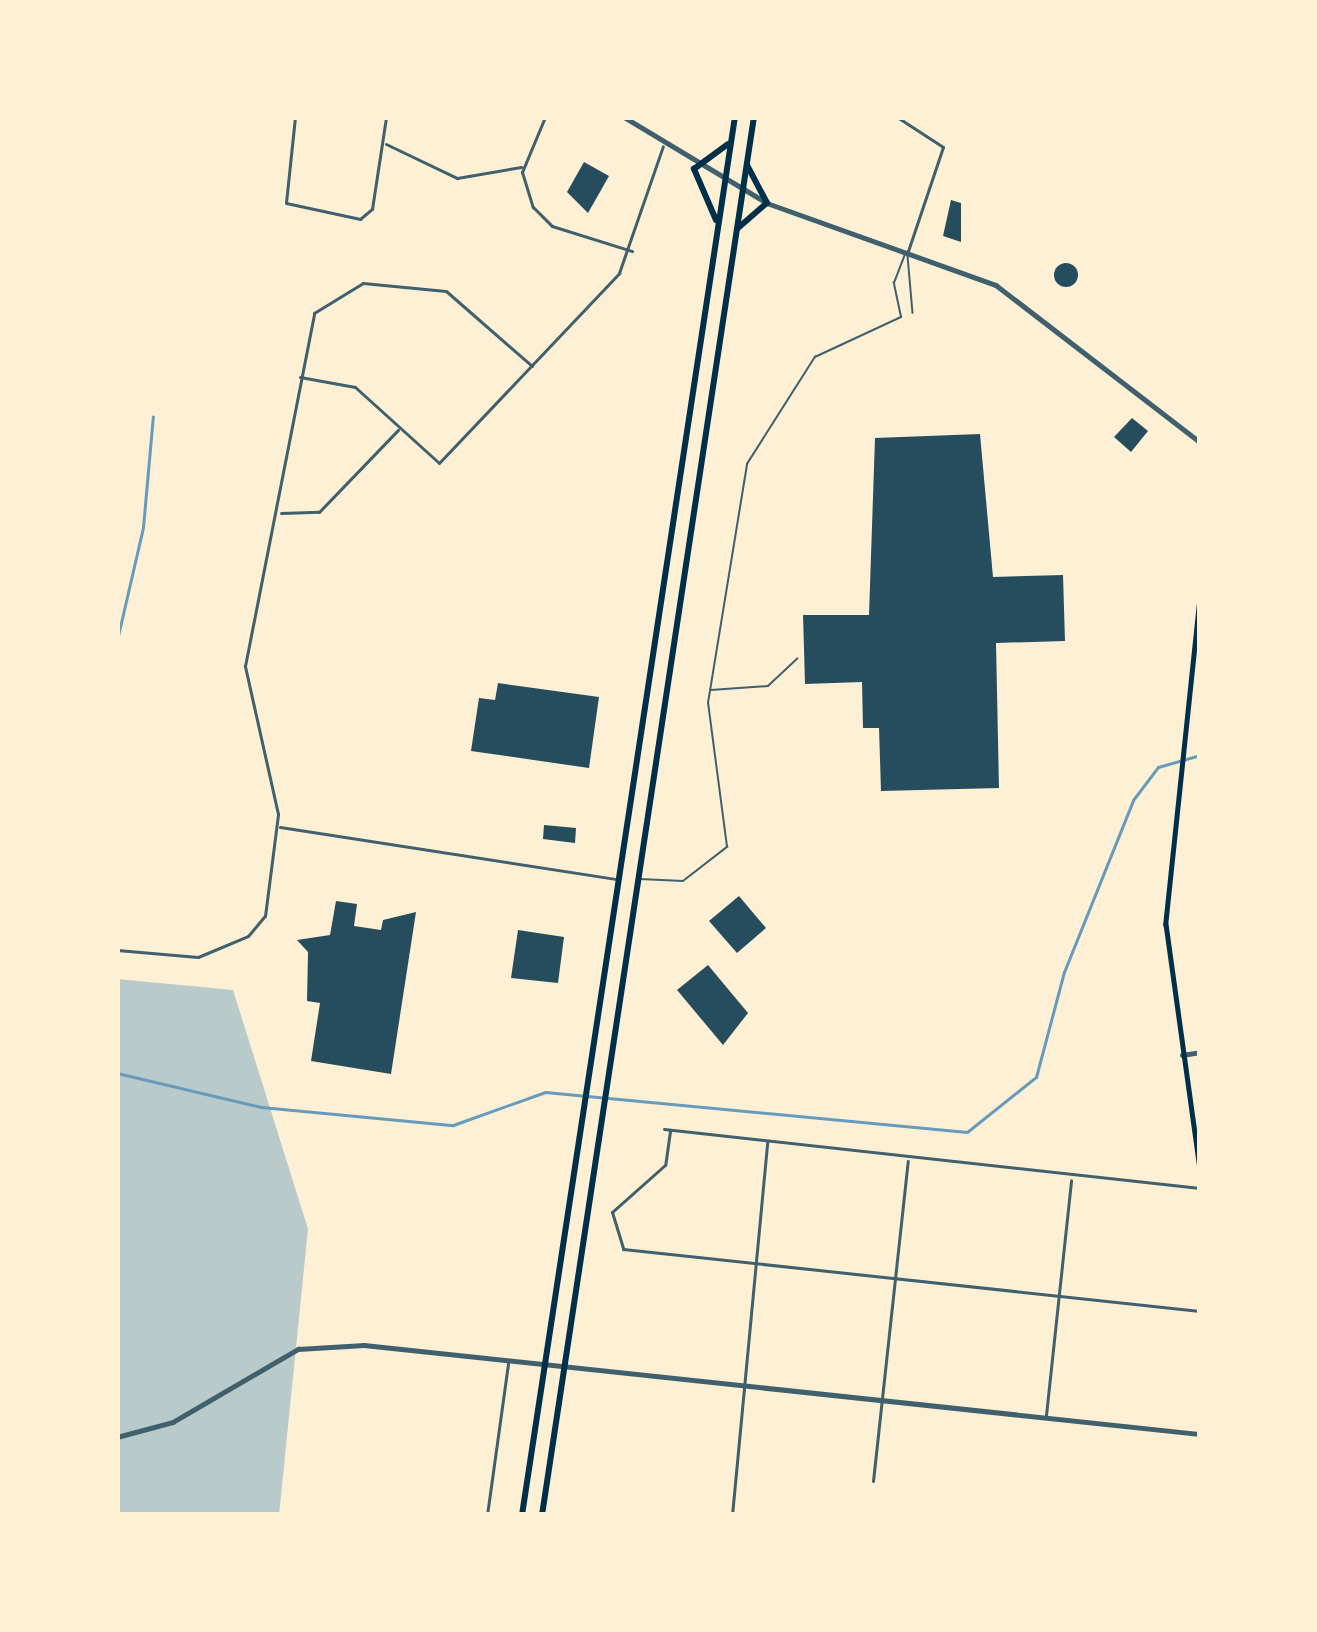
<!DOCTYPE html>
<html>
<head>
<meta charset="utf-8">
<style>
	body { margin:0 }
	#map { position:relative; width:1317px; height:1632px; overflow:hidden; background:#fdf0d5; font-family:Karla,sans-serif }
	div>[style] { position:absolute }
	.green>* { inset:0; background:#b9caca }
	.stream>* { height:3px; margin:-1.5px; padding:0 1.5px; transform-origin:1.5px; border-radius:1.5px; background:#669bbc }
	.building>* { inset:0; background:#264d5e }
	.round { border-radius:50% }
	.service>* { height:1.5px; margin:-0.75px; padding:0 0.75px; transform-origin:0.75px; border-radius:0.75px; background:#3f606c }
	.minor>* { height:3px; margin:-1.5px; padding:0 1.5px; transform-origin:1.5px; border-radius:1.5px; background:#3f606c }
	.tertiary>* { height:4.5px; margin:-2.25px; padding:0 2.25px; transform-origin:2.25px; border-radius:2.25px; background:#3f606c }
	.secondary>* { height:4.5px; margin:-2.25px; padding:0 2.25px; transform-origin:2.25px; border-radius:2.25px; background:#003049 }
	.primary>* { height:6px; margin:-3px; padding:0 3px; transform-origin:3px; border-radius:3px; background:#003049 }
	span { translate:-50% -50%; white-space:nowrap; text-align:center; line-height:1.15; -webkit-text-stroke:9px #fdf0d5; paint-order:stroke }
	.frame { position:absolute; inset:0; border:120px solid #fdf0d5; pointer-events:none }
</style>
</head>
<body>
<div id="map">
	<div class="green">
		<div style="clip-path:polygon(117px 979px,233px 990px,308px 1229px,279px 1515px,117px 1515px)"></div>
	</div>
	<div class="stream">
		<div style="left:117px;top:640px;width:116px;rotate:-77deg"></div>
		<div style="left:143px;top:527px;width:111px;rotate:-84.9deg"></div>
		<div style="left:117px;top:643px;width:28px;rotate:90deg"></div>
		<div style="left:117px;top:1073px;width:148px;rotate:13.3deg"></div>
		<div style="left:261px;top:1107px;width:193px;rotate:5.4deg"></div>
		<div style="left:453px;top:1125px;width:98px;rotate:-19.7deg"></div>
		<div style="left:545px;top:1092px;width:424px;rotate:5.4deg"></div>
		<div style="left:967px;top:1132px;width:88px;rotate:-38.6deg"></div>
		<div style="left:1036px;top:1077px;width:109px;rotate:-75.1deg"></div>
		<div style="left:1064px;top:972px;width:185px;rotate:-68.1deg"></div>
		<div style="left:1133px;top:800px;width:41px;rotate:-52.9deg"></div>
		<div style="left:1158px;top:767px;width:44px;rotate:-15.9deg"></div>
	</div>
	<div class="building">
		<div style="clip-path:polygon(584px 162px,609px 176px,588px 213px,567px 192px)"></div>
		<div style="clip-path:polygon(951px 200px,961px 203px,961px 242px,943px 236px)"></div>
		<div class="round" style="left:1054px;top:263px;width:24px;height:24px"></div>
		<div style="clip-path:polygon(1132px 418px,1148px 431px,1131px 452px,1114px 437px)"></div>
		<div style="clip-path:polygon(980px 434px,993px 577px,1063px 575px,1065px 641px,996px 643px,999px 788px,881px 791px,879px 728px,863px 728px,862px 682px,805px 684px,803px 615px,869px 615px,875px 438px)"></div>
		<div style="clip-path:polygon(498px 683px,599px 697px,589px 768px,471px 751px,479px 698px,495px 700px)"></div>
		<div style="clip-path:polygon(544px 825px,576px 828px,575px 843px,543px 839px)"></div>
		<div style="clip-path:polygon(739px 896px,766px 928px,737px 953px,709px 921px)"></div>
		<div style="clip-path:polygon(336px 901px,357px 904px,354px 926px,381px 930px,383px 920px,416px 912px,391px 1074px,311px 1061px,320px 1003px,307px 1001px,308px 952px,297px 940px,330px 935px)"></div>
		<div style="clip-path:polygon(518px 930px,564px 937px,558px 983px,511px 978px)"></div>
		<div style="clip-path:polygon(708px 965px,748px 1013px,723px 1045px,677px 990px)"></div>
	</div>
	<div class="service">
		<div style="left:908px;top:256px;width:57px;rotate:85deg"></div>
		<div style="left:711px;top:690px;width:57px;rotate:-4deg"></div>
		<div style="left:768px;top:686px;width:40px;rotate:-43deg"></div>
		<div style="left:640px;top:879px;width:43px;rotate:2.7deg"></div>
		<div style="left:683px;top:881px;width:56px;rotate:-37.7deg"></div>
		<div style="left:727px;top:847px;width:145px;rotate:-97.5deg"></div>
		<div style="left:708px;top:703px;width:242px;rotate:-80.7deg"></div>
		<div style="left:747px;top:464px;width:127px;rotate:-57.6deg"></div>
		<div style="left:815px;top:357px;width:95px;rotate:-24.9deg"></div>
		<div style="left:901px;top:317px;width:35px;rotate:-102deg"></div>
		<div style="left:894px;top:283px;width:30px;rotate:-69deg"></div>
	</div>
	<div class="minor">
		<div style="left:295px;top:117px;width:86px;rotate:96deg"></div>
		<div style="left:286px;top:203px;width:76px;rotate:12.2deg"></div>
		<div style="left:360px;top:219px;width:16px;rotate:-40deg"></div>
		<div style="left:372px;top:209px;width:93px;rotate:-81.3deg"></div>
		<div style="left:545px;top:117px;width:60px;rotate:112.7deg"></div>
		<div style="left:522px;top:172px;width:37px;rotate:73deg"></div>
		<div style="left:533px;top:207px;width:27px;rotate:45deg"></div>
		<div style="left:552px;top:226px;width:84px;rotate:17.4deg"></div>
		<div style="left:897px;top:117px;width:55px;rotate:33.1deg"></div>
		<div style="left:943px;top:147px;width:110px;rotate:108.6deg"></div>
		<div style="left:386px;top:144px;width:79px;rotate:25.6deg"></div>
		<div style="left:457px;top:178px;width:65px;rotate:-9.8deg"></div>
		<div style="left:300px;top:377px;width:56px;rotate:10.3deg"></div>
		<div style="left:355px;top:387px;width:113px;rotate:42.1deg"></div>
		<div style="left:439px;top:463px;width:262px;rotate:-46.5deg"></div>
		<div style="left:619px;top:273px;width:134px;rotate:-70.9deg"></div>
		<div style="left:281px;top:513px;width:38px;rotate:-2deg"></div>
		<div style="left:319px;top:512px;width:114px;rotate:-46.1deg"></div>
		<div style="left:280px;top:827px;width:339px;rotate:8.8deg"></div>
		<div style="left:117px;top:950px;width:81px;rotate:4.9deg"></div>
		<div style="left:198px;top:957px;width:54px;rotate:-22.8deg"></div>
		<div style="left:248px;top:936px;width:26px;rotate:-50deg"></div>
		<div style="left:265px;top:916px;width:103px;rotate:-82.7deg"></div>
		<div style="left:278px;top:814px;width:152px;rotate:-102.6deg"></div>
		<div style="left:245px;top:666px;width:360px;rotate:-78.9deg"></div>
		<div style="left:314px;top:313px;width:57px;rotate:-31.5deg"></div>
		<div style="left:363px;top:283px;width:83px;rotate:5.5deg"></div>
		<div style="left:446px;top:291px;width:114px;rotate:41.1deg"></div>
		<div style="left:664px;top:1129px;width:539px;rotate:6.28deg"></div>
		<div style="left:670px;top:1131px;width:34px;rotate:98deg"></div>
		<div style="left:665px;top:1165px;width:71px;rotate:138.4deg"></div>
		<div style="left:612px;top:1212px;width:39px;rotate:73deg"></div>
		<div style="left:623px;top:1249px;width:580px;rotate:6.13deg"></div>
		<div style="left:1046px;top:1415px;width:236px;rotate:-83.9deg"></div>
		<div style="left:873px;top:1481px;width:322px;rotate:-83.8deg"></div>
		<div style="left:487px;top:1515px;width:153px;rotate:-82.1deg"></div>
		<div style="left:732px;top:1515px;width:375px;rotate:-84.6deg"></div>
	</div>
	<div class="tertiary">
		<div style="left:624px;top:117px;width:167px;rotate:31deg"></div>
		<div style="left:767px;top:203px;width:243px;rotate:19.7deg"></div>
		<div style="left:996px;top:285px;width:257px;rotate:37.6deg"></div>
		<div style="left:1182px;top:1055px;width:18px;rotate:-9deg"></div>
		<div style="left:117px;top:1437px;width:58px;rotate:-15deg"></div>
		<div style="left:173px;top:1422px;width:145px;rotate:-30.3deg"></div>
		<div style="left:298px;top:1349px;width:66px;rotate:-3.5deg"></div>
		<div style="left:364px;top:1345px;width:841px;rotate:6.08deg"></div>
	</div>
	<div class="secondary">
		<div style="left:1200px;top:598px;width:328px;rotate:96deg"></div>
		<div style="left:1166px;top:924px;width:246px;rotate:82.1deg"></div>
	</div>
	<div class="primary">
		<div style="left:716px;top:220px;width:56px;rotate:-113.3deg"></div>
		<div style="left:694px;top:169px;width:42px;rotate:-36.3deg"></div>
		<div style="left:738px;top:228px;width:38px;rotate:-41deg"></div>
		<div style="left:767px;top:203px;width:43px;rotate:-117.8deg"></div>
		<div style="left:522px;top:1515px;width:1414px;rotate:-81.34deg"></div>
		<div style="left:542px;top:1515px;width:1414px;rotate:-81.38deg"></div>
	</div>
	<div class="frame"></div>
</div>
</body>
</html>
